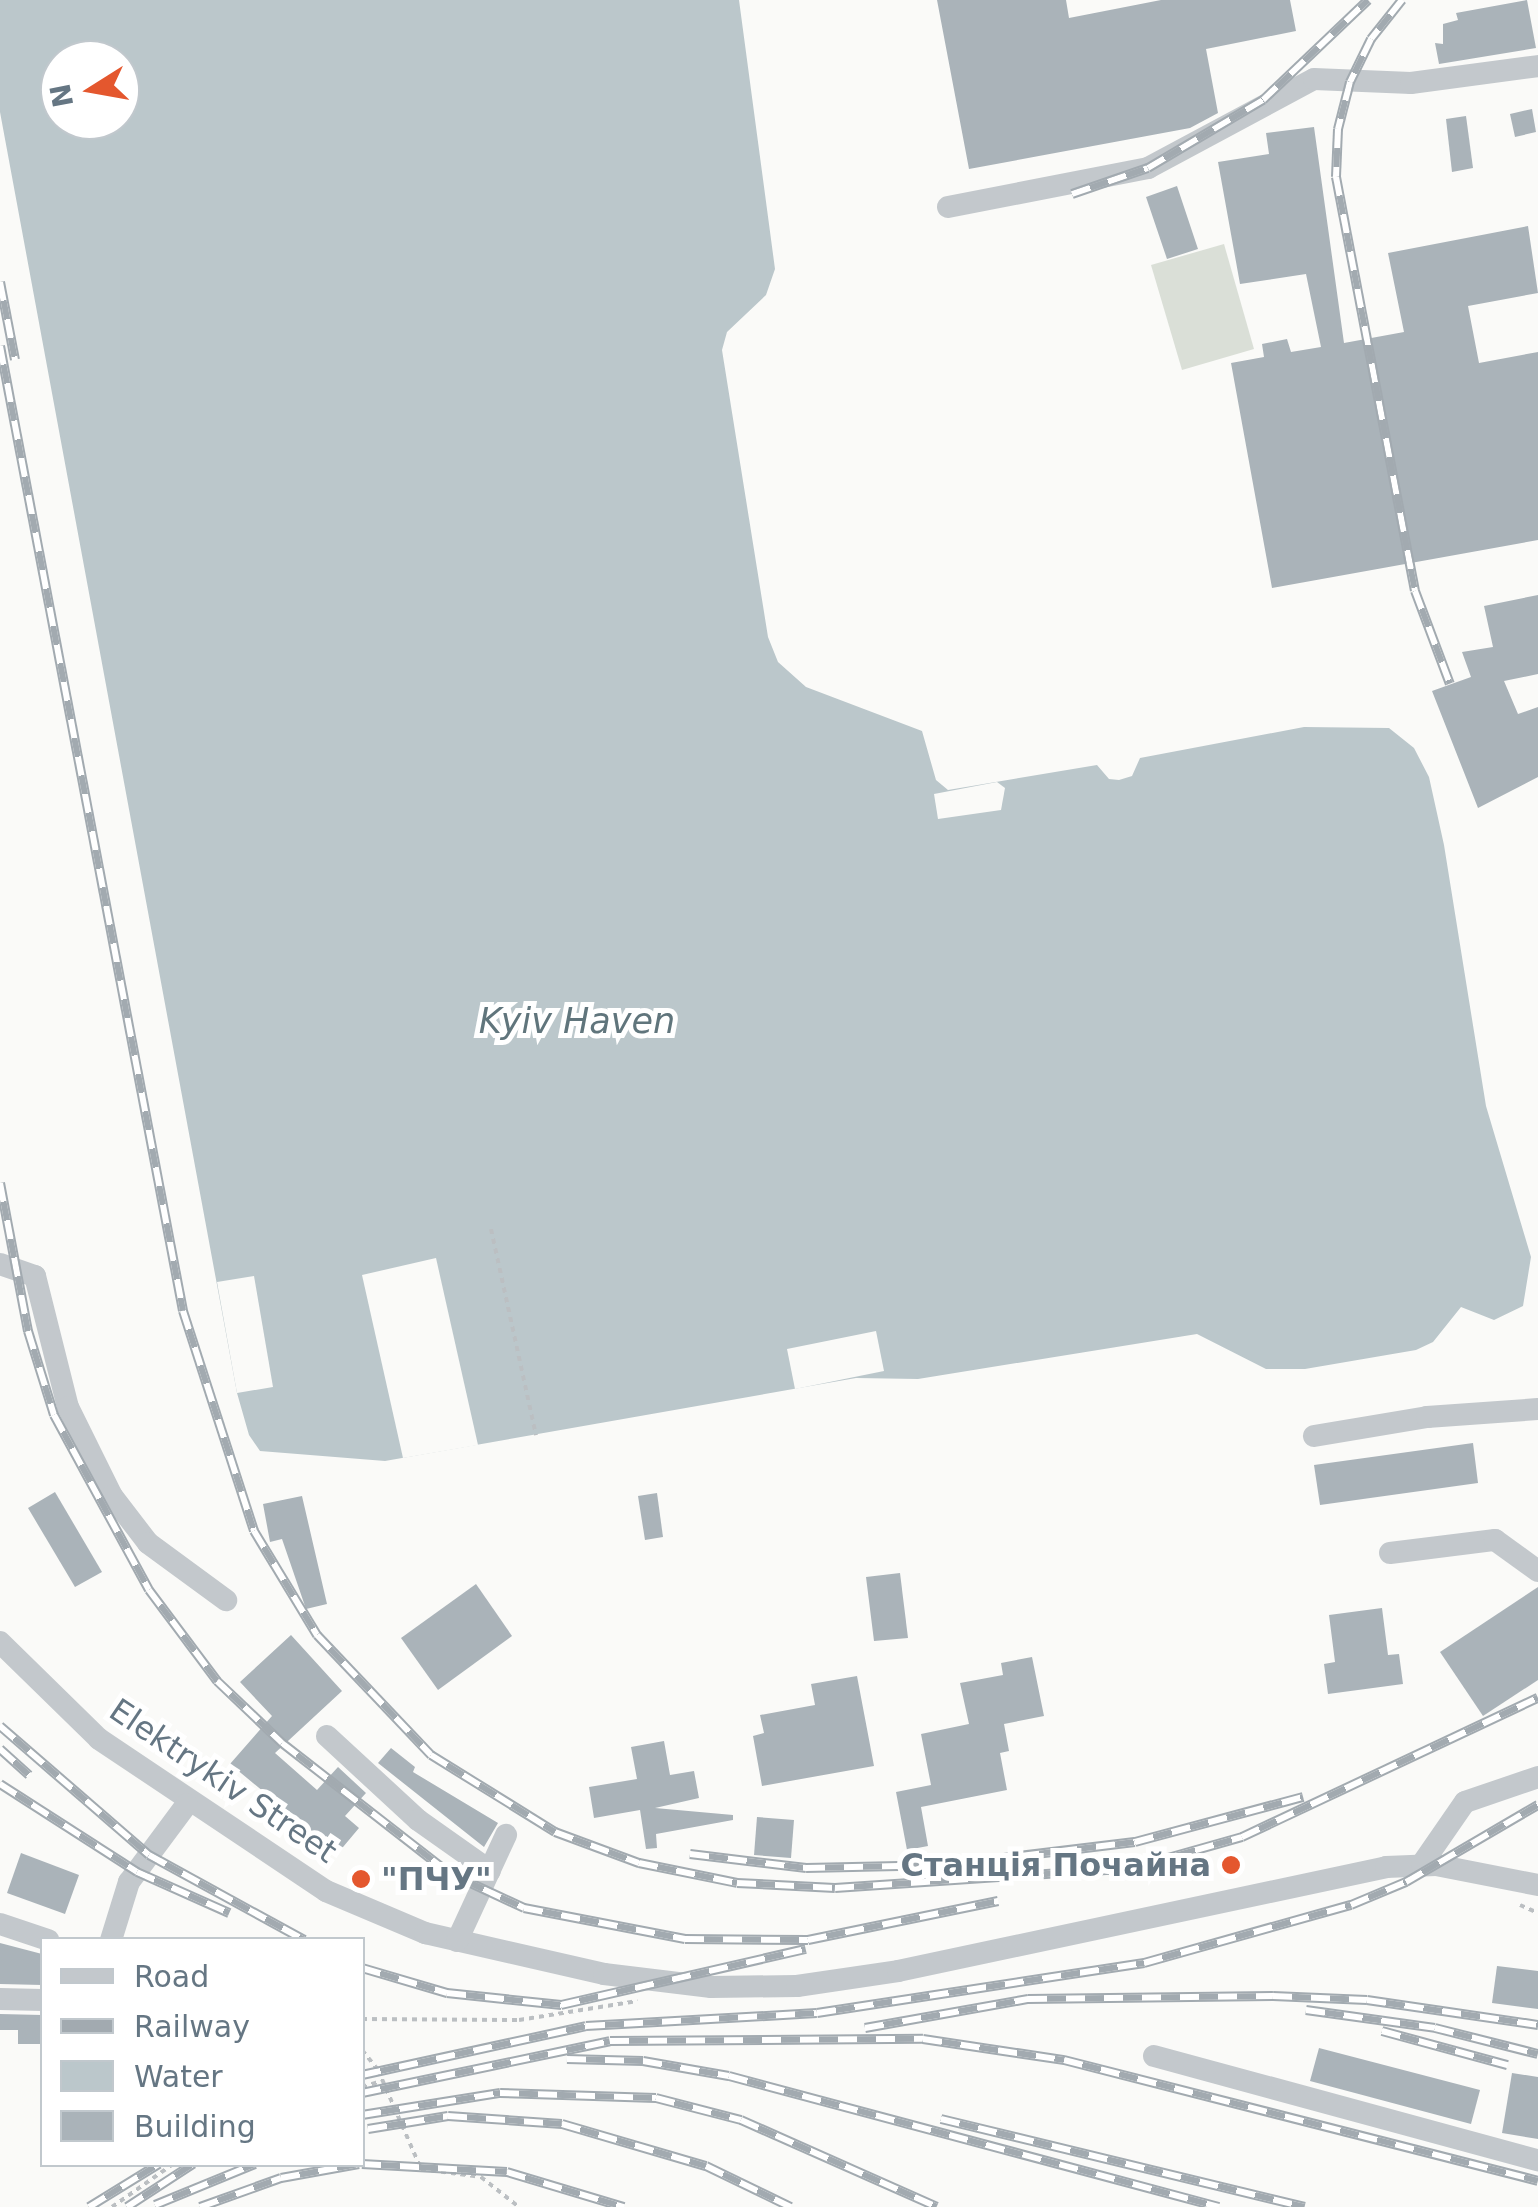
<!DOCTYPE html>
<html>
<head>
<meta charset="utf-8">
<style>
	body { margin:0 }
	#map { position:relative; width:1538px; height:2207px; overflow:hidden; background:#fafaf8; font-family:"DejaVu Sans",sans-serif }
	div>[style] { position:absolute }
	.green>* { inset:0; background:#dadfd7 }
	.water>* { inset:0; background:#bbc7cb }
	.pier>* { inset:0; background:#fafaf8 }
	.building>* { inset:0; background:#aab3b9 }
	.path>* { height:4px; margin-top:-2px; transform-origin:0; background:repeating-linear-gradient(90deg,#bbbfc2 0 5px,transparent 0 10px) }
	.minor>* { height:22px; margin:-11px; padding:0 11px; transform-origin:11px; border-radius:11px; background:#c3c8cc }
	.rail>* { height:10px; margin-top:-5px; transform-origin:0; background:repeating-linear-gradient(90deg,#fff 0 19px,#a2aab0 0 38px); box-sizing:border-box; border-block:2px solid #a2aab0 }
	.dots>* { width:28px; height:28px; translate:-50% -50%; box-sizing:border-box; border:5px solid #fff; border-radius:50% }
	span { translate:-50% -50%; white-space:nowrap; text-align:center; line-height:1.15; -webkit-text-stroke:10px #fff; paint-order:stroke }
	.street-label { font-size:32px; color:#657683 }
	.poi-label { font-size:32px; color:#657683; font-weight:700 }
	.right { translate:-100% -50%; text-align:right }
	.left { translate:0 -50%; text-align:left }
	.water-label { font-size:35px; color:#60757c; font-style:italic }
	.legend { position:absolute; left:40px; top:1937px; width:325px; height:230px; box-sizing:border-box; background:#fff; border:2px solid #c1c8cd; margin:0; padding:12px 18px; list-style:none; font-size:30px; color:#657683 }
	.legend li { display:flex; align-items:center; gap:20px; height:50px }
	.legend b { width:50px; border:2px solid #c1c8cd }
	.north { position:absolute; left:40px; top:40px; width:100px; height:100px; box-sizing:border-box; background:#fff; border:2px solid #c1c8cd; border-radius:50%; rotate:259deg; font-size:28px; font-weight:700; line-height:40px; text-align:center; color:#657683 }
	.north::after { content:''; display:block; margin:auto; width:35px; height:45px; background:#e4572e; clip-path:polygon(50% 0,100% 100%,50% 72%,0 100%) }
</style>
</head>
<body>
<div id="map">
	<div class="green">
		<div style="clip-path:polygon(1224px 244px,1254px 349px,1182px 370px,1151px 265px)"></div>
	</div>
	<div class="water">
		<div style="clip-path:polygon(evenodd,0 0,739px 0,775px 269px,766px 295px,727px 332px,722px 350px,768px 637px,778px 662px,806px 687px,922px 731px,936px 780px,948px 790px,1097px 765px,1109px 779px,1119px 780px,1132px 776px,1140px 758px,1304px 727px,1389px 728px,1414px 748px,1429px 777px,1444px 845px,1486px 1106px,1531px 1257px,1523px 1306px,1494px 1320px,1461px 1307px,1433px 1342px,1416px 1350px,1305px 1369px,1266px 1369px,1197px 1334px,918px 1379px,856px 1378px,385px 1461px,260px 1451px,249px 1435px,237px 1393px,0 112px,0 0,60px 60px,120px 60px,120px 120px,60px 120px,60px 60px)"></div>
	</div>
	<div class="pier">
		<div style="clip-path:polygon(997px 782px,1005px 788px,1001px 810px,938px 819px,934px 794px)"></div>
		<div style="clip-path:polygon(436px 1258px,478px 1445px,403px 1458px,362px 1275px)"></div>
		<div style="clip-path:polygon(254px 1276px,273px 1387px,237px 1393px,217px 1282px)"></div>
		<div style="clip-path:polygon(876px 1331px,884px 1371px,795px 1389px,787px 1349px)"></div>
	</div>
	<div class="building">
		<div style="clip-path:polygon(937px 0,1066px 0,1069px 18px,1161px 0,1290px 0,1296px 31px,1206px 49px,1218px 113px,1190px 128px,969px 169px)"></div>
		<div style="clip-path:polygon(1527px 0,1536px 48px,1439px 64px,1435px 43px,1443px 44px,1443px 24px,1458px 20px,1456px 13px)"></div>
		<div style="clip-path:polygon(1532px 109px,1536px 132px,1515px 137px,1510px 114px)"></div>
		<div style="clip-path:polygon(1466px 116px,1473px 168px,1452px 172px,1446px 119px)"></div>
		<div style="clip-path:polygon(1314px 127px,1344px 343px,1404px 332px,1388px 253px,1528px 226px,1538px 293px,1468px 306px,1479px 363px,1538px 352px,1538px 540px,1272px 588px,1231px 363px,1264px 357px,1262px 344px,1287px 339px,1291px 352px,1321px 347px,1306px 274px,1240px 284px,1218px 162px,1269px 154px,1266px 133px)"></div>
		<div style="clip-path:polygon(1177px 186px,1198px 249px,1167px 259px,1146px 197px)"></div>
		<div style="clip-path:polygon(1538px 595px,1538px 674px,1504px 681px,1518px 714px,1538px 707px,1538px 777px,1478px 808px,1432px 691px,1471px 677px,1462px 652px,1493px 647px,1484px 606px)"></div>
		<div style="clip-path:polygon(1473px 1443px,1478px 1483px,1320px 1505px,1314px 1465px)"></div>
		<div style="clip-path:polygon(55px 1492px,102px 1572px,75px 1587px,28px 1508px)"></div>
		<div style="clip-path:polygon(657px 1493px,663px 1537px,645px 1540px,638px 1496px)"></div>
		<div style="clip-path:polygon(302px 1496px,327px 1604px,306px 1609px,282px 1539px,270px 1542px,263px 1504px)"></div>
		<div style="clip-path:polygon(900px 1573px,908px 1638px,874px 1641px,866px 1577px)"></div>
		<div style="clip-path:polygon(476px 1584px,512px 1636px,438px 1690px,401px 1638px)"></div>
		<div style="clip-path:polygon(1538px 1587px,1538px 1680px,1483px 1716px,1440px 1652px)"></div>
		<div style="clip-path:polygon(1382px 1608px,1388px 1655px,1399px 1654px,1403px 1684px,1328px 1694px,1324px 1664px,1335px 1662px,1329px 1615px)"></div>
		<div style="clip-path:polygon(291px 1635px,342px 1691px,275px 1753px,317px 1790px,338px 1767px,366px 1793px,345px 1816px,359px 1828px,338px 1853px,230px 1764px,272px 1716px,240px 1682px)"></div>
		<div style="clip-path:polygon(1032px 1657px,1044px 1716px,1004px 1724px,1009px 1751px,1000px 1753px,1007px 1790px,921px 1807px,928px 1846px,907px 1850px,896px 1792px,931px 1785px,921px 1734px,969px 1724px,960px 1683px,1003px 1675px,1001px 1663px)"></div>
		<div style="clip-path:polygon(857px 1676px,874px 1766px,762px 1786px,753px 1736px,764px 1733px,760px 1715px,815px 1705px,811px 1684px)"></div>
		<div style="clip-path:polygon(664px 1741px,670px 1775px,694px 1771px,699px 1798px,655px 1808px,733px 1815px,733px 1820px,656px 1834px,657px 1848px,646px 1849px,640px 1810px,594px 1818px,589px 1787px,637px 1779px,631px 1747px)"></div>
		<div style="clip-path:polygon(391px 1748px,415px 1767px,413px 1772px,498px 1823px,484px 1847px,378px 1763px)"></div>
		<div style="clip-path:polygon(757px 1817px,794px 1820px,791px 1858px,754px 1855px)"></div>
		<div style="clip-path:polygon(21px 1853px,79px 1875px,65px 1914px,7px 1893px)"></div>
		<div style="clip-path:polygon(0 1943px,42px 1954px,42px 1985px,0 1984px)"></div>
		<div style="clip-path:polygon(1497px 1966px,1538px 1971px,1538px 2009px,1492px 2003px)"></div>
		<div style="clip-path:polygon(0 2014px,42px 2015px,42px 2044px,18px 2044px,18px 2030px,0 2030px)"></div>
		<div style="clip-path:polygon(1319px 2048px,1480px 2090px,1471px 2124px,1310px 2081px)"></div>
		<div style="clip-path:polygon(1512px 2073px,1538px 2077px,1538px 2139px,1502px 2133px)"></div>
	</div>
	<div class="path">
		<div style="left:491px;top:1229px;width:211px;rotate:77.7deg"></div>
		<div style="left:1520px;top:1905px;width:20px;rotate:24deg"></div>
		<div style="left:362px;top:2019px;width:157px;rotate:0.4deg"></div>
		<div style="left:519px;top:2020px;width:120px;rotate:-9.1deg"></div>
		<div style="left:362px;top:2050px;width:26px;rotate:51deg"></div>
		<div style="left:378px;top:2070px;width:108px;rotate:66.5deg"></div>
		<div style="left:421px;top:2169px;width:61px;rotate:7.6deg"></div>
		<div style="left:481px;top:2177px;width:48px;rotate:38.3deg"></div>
		<div style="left:362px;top:2087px;width:21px;rotate:-17deg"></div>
		<div style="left:112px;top:2207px;width:75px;rotate:-35.2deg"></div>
	</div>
	<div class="minor">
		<div style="left:948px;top:207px;width:204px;rotate:-11deg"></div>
		<div style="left:1148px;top:168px;width:188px;rotate:-28.2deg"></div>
		<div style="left:1314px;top:79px;width:97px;rotate:2.4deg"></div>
		<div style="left:1411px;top:83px;width:128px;rotate:-7.6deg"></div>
		<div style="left:0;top:1264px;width:37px;rotate:19deg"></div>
		<div style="left:35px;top:1276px;width:135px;rotate:75.9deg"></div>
		<div style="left:68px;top:1407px;width:99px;rotate:63.7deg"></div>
		<div style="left:112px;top:1496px;width:59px;rotate:52.5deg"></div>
		<div style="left:148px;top:1543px;width:97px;rotate:36.2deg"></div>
		<div style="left:1314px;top:1436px;width:115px;rotate:-9.5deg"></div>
		<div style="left:1427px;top:1417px;width:111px;rotate:-4.1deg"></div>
		<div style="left:1390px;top:1553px;width:106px;rotate:-7.1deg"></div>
		<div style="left:1495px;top:1540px;width:53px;rotate:35.8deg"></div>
		<div style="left:0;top:1642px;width:139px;rotate:44.4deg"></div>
		<div style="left:99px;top:1739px;width:273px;rotate:33.8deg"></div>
		<div style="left:326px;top:1891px;width:108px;rotate:23deg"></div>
		<div style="left:425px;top:1933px;width:184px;rotate:12.9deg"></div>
		<div style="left:604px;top:1974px;width:108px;rotate:6.9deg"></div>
		<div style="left:711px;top:1987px;width:86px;rotate:-0.7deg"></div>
		<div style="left:797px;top:1986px;width:102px;rotate:-8.4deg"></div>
		<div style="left:898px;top:1971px;width:499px;rotate:-12deg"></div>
		<div style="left:1386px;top:1867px;width:50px;rotate:-2.3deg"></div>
		<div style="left:1436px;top:1865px;width:104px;rotate:11.1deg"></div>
		<div style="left:327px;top:1736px;width:124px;rotate:42.7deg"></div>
		<div style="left:418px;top:1820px;width:88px;rotate:35.3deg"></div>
		<div style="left:1422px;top:1864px;width:75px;rotate:-55.3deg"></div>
		<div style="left:1465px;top:1802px;width:77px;rotate:-18.9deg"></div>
		<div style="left:0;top:1924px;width:51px;rotate:18.4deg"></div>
		<div style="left:111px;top:1940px;width:61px;rotate:-72.8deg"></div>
		<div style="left:129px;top:1882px;width:97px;rotate:-53.4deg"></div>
		<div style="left:457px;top:1941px;width:117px;rotate:-65.2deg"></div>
		<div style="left:0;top:1999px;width:42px;rotate:1.4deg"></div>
		<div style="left:1154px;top:2056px;width:398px;rotate:15.2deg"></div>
	</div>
	<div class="rail">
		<div style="left:1402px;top:0;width:50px;rotate:128.5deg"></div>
		<div style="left:1371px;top:39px;width:48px;rotate:116deg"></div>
		<div style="left:1350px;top:82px;width:49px;rotate:104.3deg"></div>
		<div style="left:1338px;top:129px;width:48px;rotate:92.4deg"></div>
		<div style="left:1336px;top:177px;width:421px;rotate:79.2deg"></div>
		<div style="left:1415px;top:591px;width:99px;rotate:69.4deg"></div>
		<div style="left:1072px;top:194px;width:80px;rotate:-18.9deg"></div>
		<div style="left:1148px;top:168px;width:134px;rotate:-30.6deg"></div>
		<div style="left:1263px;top:100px;width:145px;rotate:-43.6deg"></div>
		<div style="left:0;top:282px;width:79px;rotate:79.1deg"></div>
		<div style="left:0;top:346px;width:982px;rotate:79.26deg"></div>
		<div style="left:183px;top:1311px;width:231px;rotate:72.1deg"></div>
		<div style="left:254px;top:1531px;width:122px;rotate:58.8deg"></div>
		<div style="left:317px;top:1635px;width:166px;rotate:46.5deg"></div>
		<div style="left:431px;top:1755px;width:146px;rotate:31.8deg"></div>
		<div style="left:555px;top:1832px;width:90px;rotate:20.3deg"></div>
		<div style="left:639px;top:1863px;width:100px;rotate:11.5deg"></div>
		<div style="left:737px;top:1883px;width:98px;rotate:2.9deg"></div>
		<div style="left:835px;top:1888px;width:302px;rotate:-3.8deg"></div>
		<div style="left:0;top:1183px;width:151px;rotate:79.3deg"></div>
		<div style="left:28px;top:1331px;width:88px;rotate:72.8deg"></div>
		<div style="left:54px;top:1415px;width:199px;rotate:61.5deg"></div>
		<div style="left:149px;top:1590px;width:114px;rotate:53.2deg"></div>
		<div style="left:217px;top:1681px;width:90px;rotate:43.6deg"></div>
		<div style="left:282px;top:1743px;width:212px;rotate:37.9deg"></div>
		<div style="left:449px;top:1873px;width:83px;rotate:25deg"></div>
		<div style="left:524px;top:1908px;width:164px;rotate:10.9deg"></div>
		<div style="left:685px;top:1939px;width:123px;rotate:0.5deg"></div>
		<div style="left:808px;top:1940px;width:194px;rotate:-11.6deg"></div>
		<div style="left:0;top:1726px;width:197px;rotate:40.9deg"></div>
		<div style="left:149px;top:1855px;width:177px;rotate:28.7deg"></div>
		<div style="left:0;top:1749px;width:39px;rotate:42deg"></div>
		<div style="left:0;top:1784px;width:163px;rotate:32.7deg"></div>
		<div style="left:137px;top:1872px;width:101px;rotate:24deg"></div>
		<div style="left:690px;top:1854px;width:117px;rotate:6.9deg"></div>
		<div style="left:806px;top:1868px;width:139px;rotate:-1.2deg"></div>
		<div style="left:945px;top:1865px;width:191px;rotate:-6.9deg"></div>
		<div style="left:1135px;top:1842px;width:174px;rotate:-15deg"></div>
		<div style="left:1122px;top:1871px;width:125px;rotate:-15.8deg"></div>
		<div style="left:1242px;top:1837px;width:327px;rotate:-25.2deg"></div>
		<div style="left:362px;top:1968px;width:89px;rotate:16.4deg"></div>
		<div style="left:447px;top:1993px;width:115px;rotate:6deg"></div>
		<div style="left:561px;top:2005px;width:251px;rotate:-12.9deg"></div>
		<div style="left:1306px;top:2010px;width:130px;rotate:7.9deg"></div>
		<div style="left:1435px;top:2028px;width:106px;rotate:14.2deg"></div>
		<div style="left:865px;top:2028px;width:166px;rotate:-10.1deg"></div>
		<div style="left:1028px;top:1999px;width:245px;rotate:-0.7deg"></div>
		<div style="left:1273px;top:1996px;width:94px;rotate:2.4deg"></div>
		<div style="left:1367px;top:2000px;width:173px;rotate:8.3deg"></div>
		<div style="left:1382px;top:2031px;width:130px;rotate:15.2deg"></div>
		<div style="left:567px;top:2059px;width:76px;rotate:1.5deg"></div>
		<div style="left:643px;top:2061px;width:87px;rotate:9.9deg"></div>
		<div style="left:729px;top:2076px;width:507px;rotate:14.97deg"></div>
		<div style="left:362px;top:2075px;width:229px;rotate:-12.3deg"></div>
		<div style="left:586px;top:2026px;width:231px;rotate:-3.2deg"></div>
		<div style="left:817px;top:2013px;width:331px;rotate:-8.7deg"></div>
		<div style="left:1144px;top:1963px;width:215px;rotate:-15.7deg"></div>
		<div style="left:1351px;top:1905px;width:60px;rotate:-22.7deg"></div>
		<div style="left:1406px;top:1882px;width:153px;rotate:-30.3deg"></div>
		<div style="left:362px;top:2093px;width:253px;rotate:-11.8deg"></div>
		<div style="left:610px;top:2041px;width:313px;rotate:-0.4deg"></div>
		<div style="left:923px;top:2039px;width:143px;rotate:8.5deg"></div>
		<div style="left:1064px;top:2060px;width:489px;rotate:14.3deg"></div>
		<div style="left:362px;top:2115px;width:140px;rotate:-9.1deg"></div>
		<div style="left:500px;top:2093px;width:156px;rotate:1.8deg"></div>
		<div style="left:656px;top:2098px;width:88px;rotate:14.5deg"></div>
		<div style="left:741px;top:2120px;width:214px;rotate:23.9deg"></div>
		<div style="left:941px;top:2119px;width:374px;rotate:13.6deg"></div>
		<div style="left:368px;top:2129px;width:81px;rotate:-9.2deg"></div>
		<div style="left:448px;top:2116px;width:114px;rotate:4deg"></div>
		<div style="left:562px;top:2124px;width:150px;rotate:16.3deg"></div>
		<div style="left:706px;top:2166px;width:94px;rotate:25.8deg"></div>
		<div style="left:362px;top:2164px;width:145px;rotate:3.2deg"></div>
		<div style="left:507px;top:2172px;width:122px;rotate:16.7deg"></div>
		<div style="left:155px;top:2205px;width:108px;rotate:-22.3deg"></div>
		<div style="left:89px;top:2207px;width:82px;rotate:-31.6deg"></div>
		<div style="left:127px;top:2207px;width:79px;rotate:-33.1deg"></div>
		<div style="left:200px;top:2207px;width:86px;rotate:-19.7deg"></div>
		<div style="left:281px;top:2178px;width:79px;rotate:-10.2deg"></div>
	</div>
	<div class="dots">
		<div style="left:1231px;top:1865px;background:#e4572e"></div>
		<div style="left:361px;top:1879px;background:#e4572e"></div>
	</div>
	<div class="street-label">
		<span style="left:223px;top:1781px;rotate:34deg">Elektrykiv Street</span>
	</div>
	<div class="poi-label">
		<span class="right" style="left:1211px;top:1865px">Станція Почайна</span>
		<span class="left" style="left:381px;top:1879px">"ПЧУ"</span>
	</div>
	<div class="water-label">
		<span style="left:577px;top:1021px">Kyiv Haven</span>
	</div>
	<ul class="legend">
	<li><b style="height:12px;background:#c3c8cc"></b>Road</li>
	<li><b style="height:12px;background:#a2aab0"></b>Railway</li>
	<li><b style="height:28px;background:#bbc7cb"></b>Water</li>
	<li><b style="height:28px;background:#aab3b9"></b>Building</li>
	</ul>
	<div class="north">N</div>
</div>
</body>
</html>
